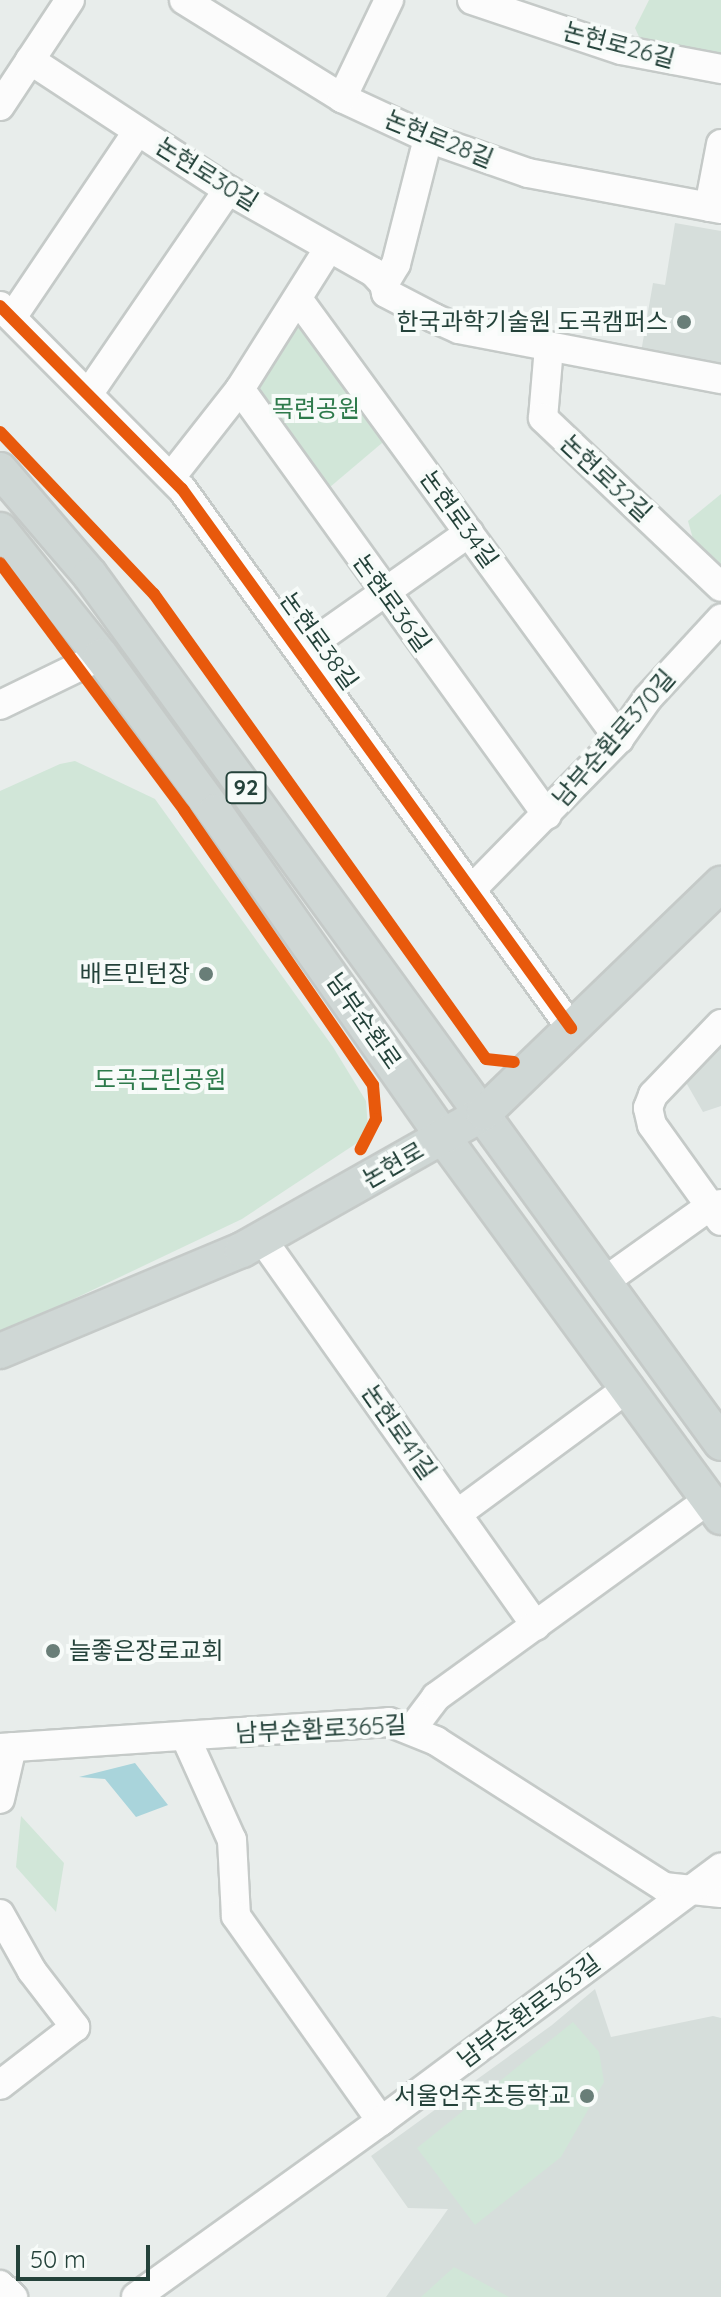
<!DOCTYPE html>
<html>
<head>
<meta charset="utf-8">
<style>
	body { margin:0 }
	#map { position:relative; width:721px; height:2297px; overflow:hidden; background:#e8edeb; font-family:Quicksand,"Noto Sans KR",sans-serif }
	div>[style] { position:absolute }
	.built>* { inset:0; background:#d6dedb }
	.green>* { inset:0; background:#d1e6d8 }
	.water>* { inset:0; background:#a9d4db }
	.roads { filter:drop-shadow(2px 0 #c5cac8) drop-shadow(-2px 0 #c5cac8) drop-shadow(0 2px #c5cac8) drop-shadow(0 -2px #c5cac8) }
	.minor>* { height:28px; margin:-14px; padding:0 14px; transform-origin:14px; border-radius:14px; background:#fcfcfc }
	.major>* { height:34px; margin:-17px; padding:0 17px; transform-origin:17px; border-radius:17px; background:#cfd7d5 }
	.cycleway>* { height:12px; margin:-6px; padding:0 6px; transform-origin:6px; border-radius:6px; background:#e8590c }
	.dots>* { width:22px; height:22px; translate:-50% -50%; box-sizing:border-box; border:4px solid #f7fbf9; border-radius:50% }
	span { translate:-50% -50%; white-space:nowrap; text-align:center; line-height:1.15; -webkit-text-stroke:8px #f7fbf9; paint-order:stroke }
	.shield-label span { padding:2px 6px; background:#f7fbf9; border:2px solid; border-radius:6px; -webkit-text-stroke-width:0 }
	.shield-label { font-size:22px; color:#24423a; font-weight:700 }
	.street-label { font-size:24px; color:#24423a }
	.poi-label { font-size:24px; color:#24423a }
	.right { translate:-100% -50%; text-align:right }
	.left { translate:0 -50%; text-align:left }
	.park-label { font-size:24px; color:#2d7a4b }
	.scale { position:absolute; left:16px; top:2245px; width:134px; height:36px; box-sizing:border-box; border:4px solid #24423a; border-top:0; padding-left:10px; font-size:24px; line-height:28px; white-space:nowrap; color:#24423a; -webkit-text-stroke:6px #f7fbf9; paint-order:stroke }
</style>
</head>
<body>
<div id="map">
	<div class="built">
		<div style="clip-path:polygon(675px 223px,721px 231px,721px 372px,640px 358px,653px 283px,665px 285px)"></div>
		<div style="clip-path:polygon(721px 1039px,721px 1106px,703px 1112px,684px 1079px)"></div>
		<div style="clip-path:polygon(595px 1989px,611px 2037px,713px 2016px,721px 2018px,721px 2297px,386px 2297px,448px 2209px,408px 2208px,371px 2156px,552px 2025px)"></div>
	</div>
	<div class="green">
		<div style="clip-path:polygon(649px 0,721px 0,721px 61px,645px 50px,635px 28px)"></div>
		<div style="clip-path:polygon(298px 299px,395px 432px,317px 498px,240px 389px)"></div>
		<div style="clip-path:polygon(721px 494px,721px 569px,695px 546px,688px 521px)"></div>
		<div style="clip-path:polygon(75px 761px,155px 799px,333px 1047px,366px 1101px,368px 1128px,357px 1143px,242px 1219px,0 1334px,0 791px,60px 764px)"></div>
		<div style="clip-path:polygon(21px 1816px,64px 1863px,56px 1912px,16px 1867px)"></div>
		<div style="clip-path:polygon(573px 2022px,599px 2052px,604px 2082px,561px 2157px,475px 2225px,417px 2148px)"></div>
		<div style="clip-path:polygon(454px 2267px,509px 2297px,421px 2297px)"></div>
	</div>
	<div class="water">
		<div style="clip-path:polygon(135px 1763px,168px 1805px,136px 1817px,105px 1779px,79px 1777px)"></div>
	</div>
	<div class="roads">
		<div class="minor">
			<div style="left:184px;top:0;width:186px;rotate:31.8deg"></div>
			<div style="left:342px;top:98px;width:95px;rotate:24.9deg"></div>
			<div style="left:428px;top:138px;width:106px;rotate:19.3deg"></div>
			<div style="left:528px;top:173px;width:196px;rotate:10.6deg"></div>
			<div style="left:472px;top:0;width:157px;rotate:18.6deg"></div>
			<div style="left:621px;top:50px;width:102px;rotate:10.8deg"></div>
			<div style="left:30px;top:60px;width:237px;rotate:33.3deg"></div>
			<div style="left:228px;top:190px;width:167px;rotate:29.5deg"></div>
			<div style="left:373px;top:272px;width:16px;rotate:47deg"></div>
			<div style="left:384px;top:284px;width:9px;rotate:77deg"></div>
			<div style="left:386px;top:293px;width:54px;rotate:27.5deg"></div>
			<div style="left:434px;top:318px;width:27px;rotate:24deg"></div>
			<div style="left:459px;top:329px;width:267px;rotate:10.8deg"></div>
			<div style="left:342px;top:98px;width:109px;rotate:-64.4deg"></div>
			<div style="left:0;top:106px;width:127px;rotate:-56.6deg"></div>
			<div style="left:709px;top:207px;width:64px;rotate:-79.2deg"></div>
			<div style="left:384px;top:284px;width:23px;rotate:-59deg"></div>
			<div style="left:396px;top:264px;width:130px;rotate:-75.7deg"></div>
			<div style="left:298px;top:299px;width:545px;rotate:53.89deg"></div>
			<div style="left:0;top:306px;width:258px;rotate:45.2deg"></div>
			<div style="left:182px;top:489px;width:665px;rotate:54.18deg"></div>
			<div style="left:13px;top:316px;width:223px;rotate:-56deg"></div>
			<div style="left:549px;top:347px;width:71px;rotate:94.8deg"></div>
			<div style="left:543px;top:418px;width:245px;rotate:43.5deg"></div>
			<div style="left:240px;top:389px;width:525px;rotate:54.22deg"></div>
			<div style="left:89px;top:393px;width:246px;rotate:-55.6deg"></div>
			<div style="left:171px;top:477px;width:112px;rotate:-51.9deg"></div>
			<div style="left:240px;top:389px;width:165px;rotate:-57.8deg"></div>
			<div style="left:300px;top:652px;width:207px;rotate:-35.2deg"></div>
			<div style="left:0;top:705px;width:112px;rotate:-25.9deg"></div>
			<div style="left:472px;top:889px;width:210px;rotate:-45.6deg"></div>
			<div style="left:619px;top:739px;width:50px;rotate:-54.7deg"></div>
			<div style="left:648px;top:698px;width:108px;rotate:-47.3deg"></div>
			<div style="left:721px;top:1024px;width:98px;rotate:133.8deg"></div>
			<div style="left:653px;top:1095px;width:14px;rotate:111deg"></div>
			<div style="left:648px;top:1108px;width:17px;rotate:77deg"></div>
			<div style="left:652px;top:1125px;width:118px;rotate:54.3deg"></div>
			<div style="left:262px;top:1239px;width:474px;rotate:54.7deg"></div>
			<div style="left:605px;top:1281px;width:129px;rotate:-35.5deg"></div>
			<div style="left:710px;top:1206px;width:11px;rotate:-10deg"></div>
			<div style="left:457px;top:1514px;width:214px;rotate:-36.4deg"></div>
			<div style="left:412px;top:1729px;width:40px;rotate:-53deg"></div>
			<div style="left:436px;top:1697px;width:336px;rotate:-35.9deg"></div>
			<div style="left:185px;top:1736px;width:114px;rotate:65.7deg"></div>
			<div style="left:232px;top:1840px;width:76px;rotate:87deg"></div>
			<div style="left:236px;top:1916px;width:251px;rotate:54.7deg"></div>
			<div style="left:0;top:1748px;width:390px;rotate:-3.8deg"></div>
			<div style="left:389px;top:1722px;width:51px;rotate:22deg"></div>
			<div style="left:436px;top:1741px;width:271px;rotate:32.6deg"></div>
			<div style="left:664px;top:1887px;width:57px;rotate:6deg"></div>
			<div style="left:0;top:1799px;width:53px;rotate:-77deg"></div>
			<div style="left:0;top:1914px;width:65px;rotate:60.7deg"></div>
			<div style="left:32px;top:1971px;width:71px;rotate:52.5deg"></div>
			<div style="left:75px;top:2027px;width:95px;rotate:142.3deg"></div>
			<div style="left:0;top:2285px;width:18px;rotate:43deg"></div>
			<div style="left:136px;top:2297px;width:302px;rotate:-35.7deg"></div>
			<div style="left:381px;top:2121px;width:424px;rotate:-36.7deg"></div>
		</div>
		<div class="major">
			<div style="left:0;top:470px;width:138px;rotate:49.4deg"></div>
			<div style="left:90px;top:575px;width:1073px;rotate:53.98deg"></div>
			<div style="left:0;top:530px;width:161px;rotate:51.3deg"></div>
			<div style="left:101px;top:656px;width:193px;rotate:53.8deg"></div>
			<div style="left:215px;top:812px;width:397px;rotate:54.9deg"></div>
			<div style="left:443px;top:1137px;width:471px;rotate:53.8deg"></div>
			<div style="left:0;top:1351px;width:262px;rotate:-22.7deg"></div>
			<div style="left:242px;top:1250px;width:278px;rotate:-29.5deg"></div>
			<div style="left:484px;top:1113px;width:330px;rotate:-44deg"></div>
		</div>
	</div>
	<div class="cycleway">
		<div style="left:0;top:306px;width:258px;rotate:45.2deg"></div>
		<div style="left:182px;top:489px;width:665px;rotate:54.18deg"></div>
		<div style="left:0;top:432px;width:224px;rotate:46.5deg"></div>
		<div style="left:154px;top:594px;width:571px;rotate:54.47deg"></div>
		<div style="left:486px;top:1059px;width:28px;rotate:6deg"></div>
		<div style="left:0;top:563px;width:308px;rotate:53.3deg"></div>
		<div style="left:184px;top:810px;width:334px;rotate:55.5deg"></div>
		<div style="left:373px;top:1085px;width:34px;rotate:85deg"></div>
		<div style="left:376px;top:1119px;width:34px;rotate:117deg"></div>
	</div>
	<div class="dots">
		<div style="left:684px;top:322px;background:#697e78"></div>
		<div style="left:206px;top:974px;background:#697e78"></div>
		<div style="left:53px;top:1651px;background:#697e78"></div>
		<div style="left:587px;top:2096px;background:#697e78"></div>
	</div>
	<div class="shield-label">
		<span style="left:246px;top:788px">92</span>
	</div>
	<div class="street-label">
		<span style="left:619px;top:45px;rotate:15deg">논현로26길</span>
		<span style="left:439px;top:139px;rotate:22deg">논현로28길</span>
		<span style="left:207px;top:174px;rotate:32deg">논현로30길</span>
		<span style="left:606px;top:478px;rotate:43deg">논현로32길</span>
		<span style="left:459px;top:519px;rotate:54deg">논현로34길</span>
		<span style="left:392px;top:603px;rotate:54deg">논현로36길</span>
		<span style="left:319px;top:641px;rotate:54deg">논현로38길</span>
		<span style="left:614px;top:738px;rotate:-49deg">남부순환로370길</span>
		<span style="left:364px;top:1021px;rotate:55deg">남부순환로</span>
		<span style="left:393px;top:1165px;rotate:-30deg">논현로</span>
		<span style="left:399px;top:1432px;rotate:55deg">논현로41길</span>
		<span style="left:321px;top:1729px;rotate:-3deg">남부순환로365길</span>
		<span style="left:529px;top:2011px;rotate:-37deg">남부순환로363길</span>
	</div>
	<div class="poi-label">
		<span class="right" style="left:668px;top:322px">한국과학기술원 도곡캠퍼스</span>
		<span class="right" style="left:190px;top:974px">배트민턴장</span>
		<span class="left" style="left:69px;top:1651px">늘좋은장로교회</span>
		<span class="right" style="left:571px;top:2096px">서울언주초등학교</span>
	</div>
	<div class="park-label">
		<span style="left:316px;top:409px">목련공원</span>
		<span style="left:160px;top:1080px">도곡근린공원</span>
	</div>
	<div class="scale">50 m</div>
</div>
</body>
</html>
